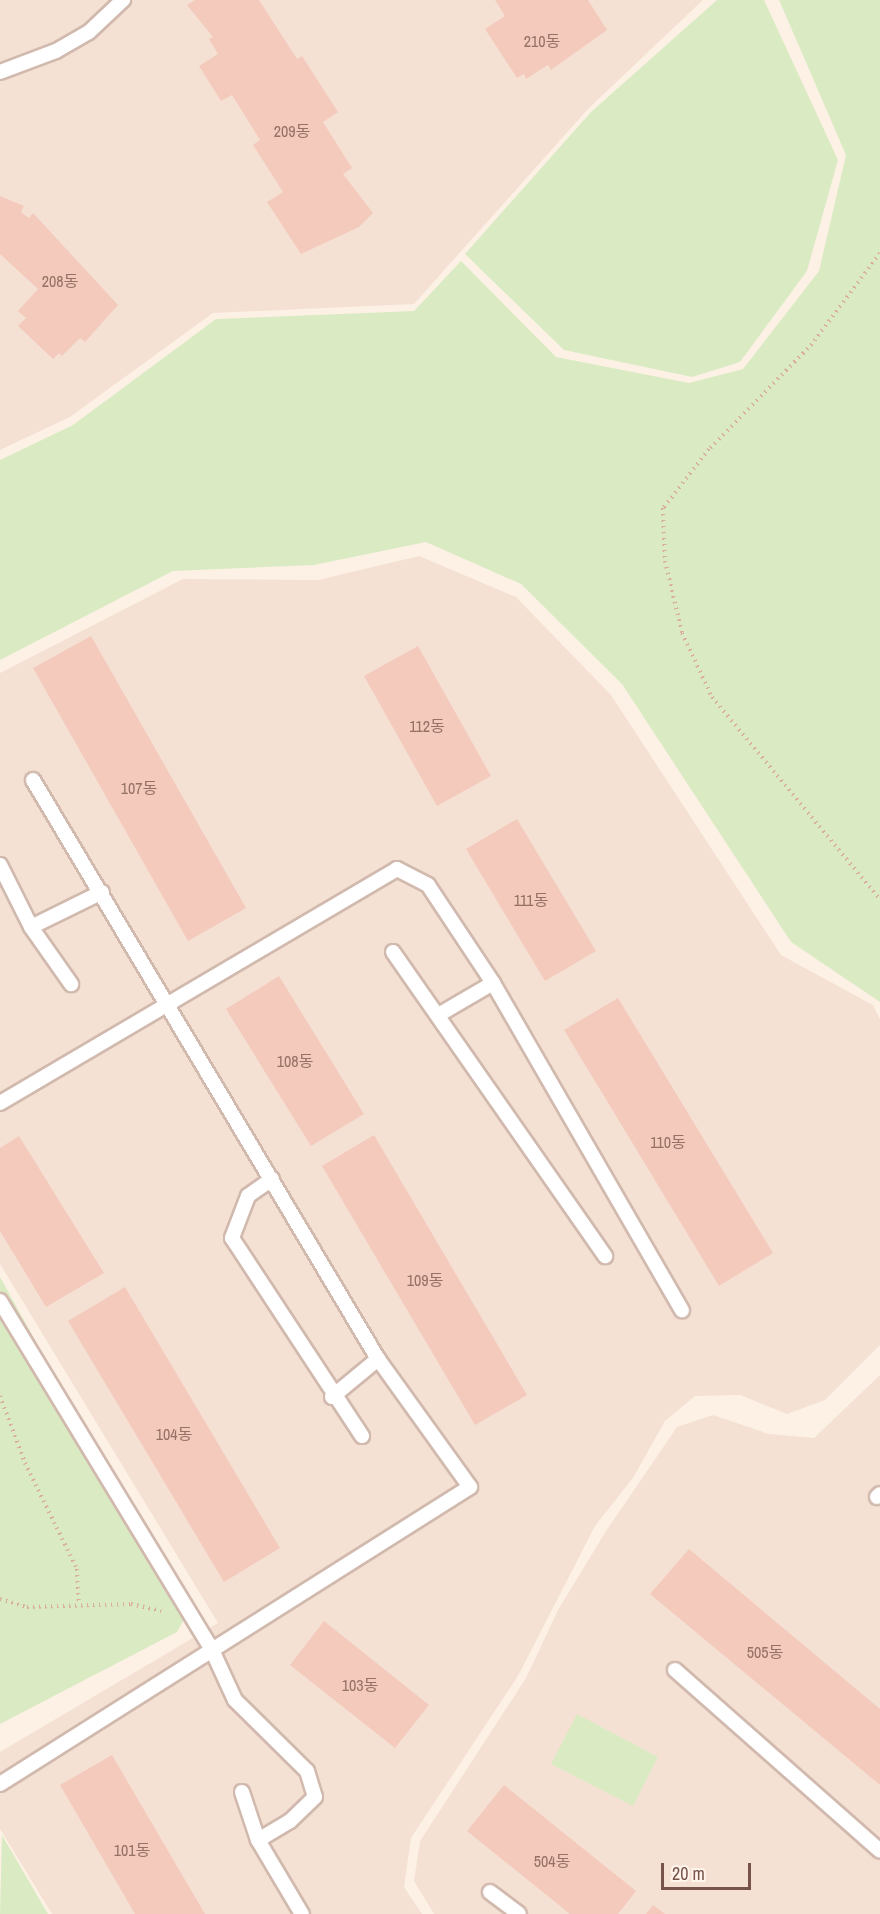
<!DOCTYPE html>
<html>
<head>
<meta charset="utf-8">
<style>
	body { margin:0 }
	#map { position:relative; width:880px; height:1914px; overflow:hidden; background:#fdf1e6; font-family:"Archivo Narrow","Noto Sans KR",sans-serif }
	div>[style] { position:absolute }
	.residential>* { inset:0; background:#f5e1d4 }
	.green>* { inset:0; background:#daebc3 }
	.building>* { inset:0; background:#f3cabc }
	.path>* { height:4px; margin-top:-2px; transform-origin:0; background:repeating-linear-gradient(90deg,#d9ad9f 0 1.5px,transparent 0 6px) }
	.roads { filter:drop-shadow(2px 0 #d1b9ae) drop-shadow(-2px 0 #d1b9ae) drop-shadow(0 2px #d1b9ae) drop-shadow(0 -2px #d1b9ae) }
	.lane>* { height:14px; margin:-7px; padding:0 7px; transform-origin:7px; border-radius:7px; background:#fff }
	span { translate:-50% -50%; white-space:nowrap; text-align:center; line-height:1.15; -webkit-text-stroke:6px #fff5ed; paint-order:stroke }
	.number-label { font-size:16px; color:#967166 }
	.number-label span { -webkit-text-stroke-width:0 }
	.scale { position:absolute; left:661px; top:1863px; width:90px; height:27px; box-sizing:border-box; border:3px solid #775349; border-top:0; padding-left:8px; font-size:18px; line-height:21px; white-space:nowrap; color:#775349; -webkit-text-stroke:4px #fff5ed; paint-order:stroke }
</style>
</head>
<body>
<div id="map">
	<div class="residential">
		<div style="clip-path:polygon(0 0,703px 0,588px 109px,414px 304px,213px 313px,70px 417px,0 450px)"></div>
		<div style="clip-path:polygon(419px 556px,516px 597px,611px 695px,781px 955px,873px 1005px,880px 1019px,880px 1345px,825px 1400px,787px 1414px,740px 1395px,695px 1396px,665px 1421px,633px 1478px,595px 1526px,518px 1676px,411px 1838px,404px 1887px,422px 1914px,52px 1914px,0 1829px,0 1752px,218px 1623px,0 1264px,0 673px,183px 579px,318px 580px)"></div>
		<div style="clip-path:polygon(880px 1375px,880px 1914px,434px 1914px,414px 1881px,420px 1841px,526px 1678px,558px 1610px,606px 1531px,677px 1427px,713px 1415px,769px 1434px,814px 1438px)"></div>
	</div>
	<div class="green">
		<div style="clip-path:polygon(717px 0,764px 0,838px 160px,807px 271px,740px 362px,692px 377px,564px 350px,465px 254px,591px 112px)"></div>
		<div style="clip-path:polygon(779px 0,880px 0,880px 1002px,791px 942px,622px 684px,521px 584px,426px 542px,314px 565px,173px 571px,0 660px,0 460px,73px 425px,216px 319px,414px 311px,461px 261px,556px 357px,689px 383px,743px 369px,819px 271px,846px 155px)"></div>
		<div style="clip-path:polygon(0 1277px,187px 1614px,177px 1632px,0 1724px)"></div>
		<div style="clip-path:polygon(577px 1714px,658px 1757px,633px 1806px,551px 1764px)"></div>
		<div style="clip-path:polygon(2px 1835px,48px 1914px,0 1914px)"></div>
	</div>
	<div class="building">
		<div style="clip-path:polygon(195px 0,259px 0,297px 59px,302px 56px,338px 112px,323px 122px,352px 168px,343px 174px,373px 213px,359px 227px,301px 254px,267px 202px,283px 192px,253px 145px,260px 140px,232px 95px,221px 101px,199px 66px,218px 54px,209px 39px,213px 37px,187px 5px)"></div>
		<div style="clip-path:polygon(495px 0,588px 0,607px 30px,551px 70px,548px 65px,526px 79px,524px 74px,517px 78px,485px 29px,505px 16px)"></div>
		<div style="clip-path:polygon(0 196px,24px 206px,21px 212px,29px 218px,33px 213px,118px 305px,85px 342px,80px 338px,62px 356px,59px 353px,53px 359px,18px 326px,26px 318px,18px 311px,38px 289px,0 254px)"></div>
		<div style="clip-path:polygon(91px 636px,246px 908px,188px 941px,33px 668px)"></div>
		<div style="clip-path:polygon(418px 646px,491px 776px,437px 806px,364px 676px)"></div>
		<div style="clip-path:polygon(517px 819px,596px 951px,545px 981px,466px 849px)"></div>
		<div style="clip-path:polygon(279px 976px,364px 1114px,311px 1146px,226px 1009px)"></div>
		<div style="clip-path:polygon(618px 998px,773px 1253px,719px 1286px,564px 1030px)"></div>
		<div style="clip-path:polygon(374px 1135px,527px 1395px,475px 1425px,322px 1166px)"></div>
		<div style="clip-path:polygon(19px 1136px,104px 1273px,46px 1307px,0 1231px,0 1148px)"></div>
		<div style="clip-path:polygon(125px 1287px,280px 1548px,224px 1582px,68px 1321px)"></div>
		<div style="clip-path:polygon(689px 1549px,880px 1709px,880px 1785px,650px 1594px)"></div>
		<div style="clip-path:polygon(324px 1621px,429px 1705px,395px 1748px,290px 1665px)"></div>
		<div style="clip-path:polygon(112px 1755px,205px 1914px,135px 1914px,60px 1785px)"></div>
		<div style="clip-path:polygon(504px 1785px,636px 1891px,618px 1914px,570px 1914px,467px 1831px)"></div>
		<div style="clip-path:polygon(653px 1905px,665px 1914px,646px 1914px)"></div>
	</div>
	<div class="path">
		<div style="left:880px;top:253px;width:114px;rotate:126.8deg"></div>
		<div style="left:812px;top:344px;width:147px;rotate:134.4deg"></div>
		<div style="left:709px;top:449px;width:75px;rotate:127.9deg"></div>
		<div style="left:663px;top:508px;width:53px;rotate:87.8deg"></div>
		<div style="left:665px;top:561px;width:74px;rotate:76.7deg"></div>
		<div style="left:682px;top:633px;width:71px;rotate:64.9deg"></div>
		<div style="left:712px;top:697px;width:263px;rotate:50.3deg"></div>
		<div style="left:0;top:1396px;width:72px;rotate:69.5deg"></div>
		<div style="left:25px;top:1463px;width:118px;rotate:63.9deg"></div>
		<div style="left:77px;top:1569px;width:36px;rotate:87deg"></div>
		<div style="left:0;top:1599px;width:28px;rotate:17deg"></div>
		<div style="left:27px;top:1607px;width:104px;rotate:-1.7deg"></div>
		<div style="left:131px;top:1604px;width:31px;rotate:13deg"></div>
	</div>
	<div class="roads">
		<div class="lane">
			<div style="left:0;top:72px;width:60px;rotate:-20.6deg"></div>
			<div style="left:56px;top:51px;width:38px;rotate:-30deg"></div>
			<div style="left:89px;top:32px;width:47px;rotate:-43.3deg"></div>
			<div style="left:0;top:865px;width:69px;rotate:63.4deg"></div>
			<div style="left:31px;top:927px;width:70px;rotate:54.9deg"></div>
			<div style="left:31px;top:927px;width:79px;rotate:-26.2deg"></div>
			<div style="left:393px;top:952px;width:371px;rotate:55.1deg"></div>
			<div style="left:440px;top:1014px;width:61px;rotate:-30.3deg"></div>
			<div style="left:0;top:1103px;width:461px;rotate:-30.5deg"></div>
			<div style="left:397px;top:869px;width:35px;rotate:27deg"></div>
			<div style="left:428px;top:885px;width:118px;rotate:56.4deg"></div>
			<div style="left:493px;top:983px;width:378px;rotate:60deg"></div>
			<div style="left:272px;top:1179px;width:29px;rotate:145deg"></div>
			<div style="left:248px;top:1196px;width:45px;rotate:110.9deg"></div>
			<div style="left:232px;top:1238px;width:237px;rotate:56.7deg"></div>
			<div style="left:0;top:1301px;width:408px;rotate:58.7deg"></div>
			<div style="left:212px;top:1650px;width:55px;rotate:65.3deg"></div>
			<div style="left:235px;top:1700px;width:101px;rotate:44.6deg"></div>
			<div style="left:307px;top:1771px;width:27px;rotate:73deg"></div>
			<div style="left:315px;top:1797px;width:35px;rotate:136deg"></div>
			<div style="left:290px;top:1821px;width:37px;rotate:149deg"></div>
			<div style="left:332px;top:1397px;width:60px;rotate:-39.6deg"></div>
			<div style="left:877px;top:1497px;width:4px;rotate:-45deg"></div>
			<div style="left:675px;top:1670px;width:273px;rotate:41.4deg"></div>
			<div style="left:0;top:1784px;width:556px;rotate:-32.29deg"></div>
			<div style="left:470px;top:1487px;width:158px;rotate:-125.7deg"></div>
			<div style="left:378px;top:1359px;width:674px;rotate:-120.79deg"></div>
			<div style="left:242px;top:1792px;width:51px;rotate:71.6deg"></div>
			<div style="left:258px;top:1840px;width:86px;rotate:59.3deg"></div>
			<div style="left:490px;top:1892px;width:36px;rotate:37deg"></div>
		</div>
	</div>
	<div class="number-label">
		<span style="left:542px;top:41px">210동</span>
		<span style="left:292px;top:131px">209동</span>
		<span style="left:60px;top:281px">208동</span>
		<span style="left:427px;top:726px">112동</span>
		<span style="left:139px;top:788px">107동</span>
		<span style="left:531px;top:900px">111동</span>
		<span style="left:295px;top:1061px">108동</span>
		<span style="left:668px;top:1142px">110동</span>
		<span style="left:425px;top:1280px">109동</span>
		<span style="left:174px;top:1434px">104동</span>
		<span style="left:765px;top:1652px">505동</span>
		<span style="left:360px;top:1685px">103동</span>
		<span style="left:132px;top:1850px">101동</span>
		<span style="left:552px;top:1861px">504동</span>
	</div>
	<div class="scale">20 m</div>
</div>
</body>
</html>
